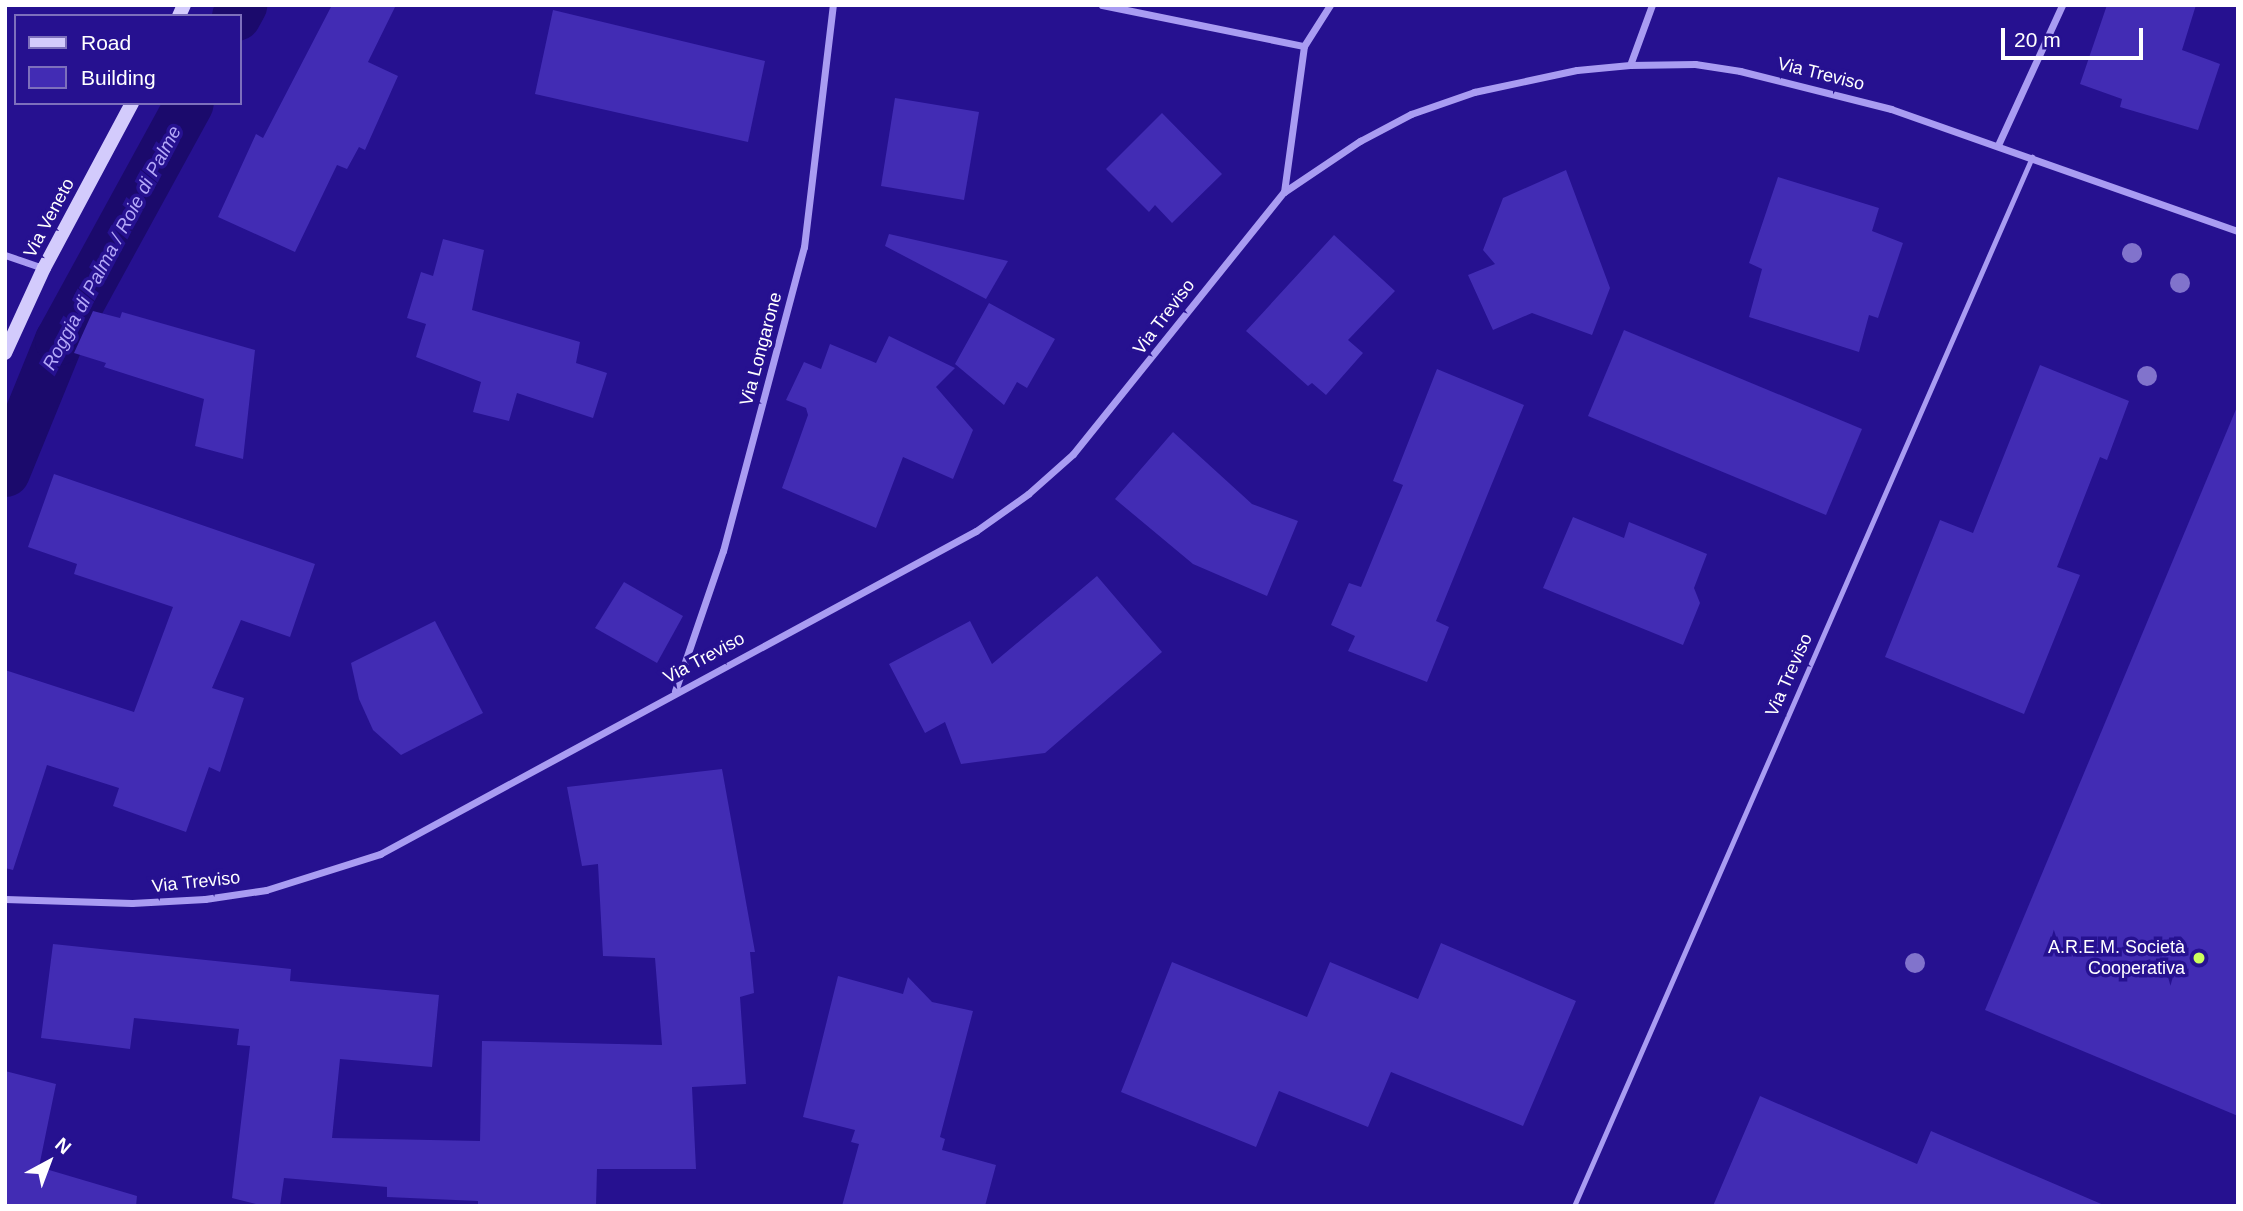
<!DOCTYPE html>
<html>
<head>
<meta charset="utf-8">
<style>
	body { margin:0 }
	#map { position:relative; width:2243px; height:1211px; overflow:hidden; background:#261190; font-family:Arial,sans-serif }
	div>[style] { position:absolute }
	.canal>* { height:49px; margin:-24.5px; padding:0 24.5px; transform-origin:24.5px; border-radius:24.5px; background:#1b0a6c }
	.building>* { inset:0; background:#422cb4 }
	.lane>* { height:5px; margin:-2.5px; padding:0 2.5px; transform-origin:2.5px; border-radius:2.5px; background:#a99cf2 }
	.street>* { height:7px; margin:-3.5px; padding:0 3.5px; transform-origin:3.5px; border-radius:3.5px; background:#a99cf2 }
	.secondary>* { height:14px; margin:-7px; padding:0 7px; transform-origin:7px; border-radius:7px; background:#d3cbfc }
	.trees>* { width:20px; height:20px; margin:-10px; border-radius:50%; background:#8173cc }
	.dots>* { width:19px; height:19px; translate:-50% -50%; box-sizing:border-box; border:4px solid #261190; border-radius:50% }
	span { translate:-50% -50%; white-space:nowrap; text-align:center; line-height:1.15; -webkit-text-stroke:7px #261190; paint-order:stroke }
	.street-label { font-size:18px; color:#fff }
	.poi-label { font-size:18px; color:#fff }
	.right { translate:-100% -50%; text-align:right }
	.water-label { font-size:19px; color:#b4a8f9; font-style:italic }
	.frame { position:absolute; inset:0; border:7px solid #fff; pointer-events:none }
	.legend { position:absolute; left:14px; top:14px; width:228px; height:91px; box-sizing:border-box; background:#261190; border:2px solid #7d70bc; margin:0; padding:9px 12px; list-style:none; font-size:21px; color:#fff }
	.legend li { display:flex; align-items:center; gap:14px; height:35px }
	.legend b { width:35px; border:2px solid #7d70bc }
	.north { position:absolute; left:14px; top:1127px; width:70px; height:70px; -webkit-text-stroke:5px #261190; paint-order:stroke; rotate:41deg; font-size:19px; font-weight:700; line-height:28px; text-align:center; color:#fff }
	.north::after { content:''; display:block; margin:auto; width:24px; height:32px; background:#fff; clip-path:polygon(50% 0,100% 100%,50% 72%,0 100%) }
	.scale { position:absolute; left:2001px; top:28px; width:142px; height:32px; box-sizing:border-box; border:4px solid #fff; border-top:0; padding-left:9px; font-size:21px; line-height:24px; white-space:nowrap; color:#fff; -webkit-text-stroke:5px #261190; paint-order:stroke }
</style>
</head>
<body>
<div id="map">
	<div class="canal">
		<div style="left:236px;top:16px;width:13px;rotate:-61deg"></div>
		<div style="left:5px;top:472px;width:143px;rotate:-67.8deg"></div>
		<div style="left:59px;top:340px;width:270px;rotate:-61.3deg"></div>
	</div>
	<div class="building">
		<div style="clip-path:polygon(332px 5px,396px 5px,368px 62px,398px 76px,365px 150px,359px 147px,347px 169px,337px 165px,295px 252px,218px 217px,256px 134px,263px 138px)"></div>
		<div style="clip-path:polygon(2107px 5px,2196px 5px,2182px 50px,2220px 64px,2198px 130px,2120px 107px,2122px 99px,2080px 84px)"></div>
		<div style="clip-path:polygon(553px 10px,765px 61px,748px 142px,535px 94px)"></div>
		<div style="clip-path:polygon(895px 98px,979px 112px,964px 200px,881px 186px)"></div>
		<div style="clip-path:polygon(1162px 113px,1222px 174px,1172px 223px,1155px 205px,1149px 212px,1106px 169px)"></div>
		<div style="clip-path:polygon(1566px 170px,1610px 288px,1592px 335px,1532px 313px,1493px 330px,1468px 275px,1495px 264px,1483px 250px,1503px 198px)"></div>
		<div style="clip-path:polygon(1778px 177px,1879px 208px,1872px 231px,1903px 243px,1878px 318px,1869px 315px,1859px 352px,1749px 317px,1762px 269px,1749px 263px)"></div>
		<div style="clip-path:polygon(889px 234px,1008px 261px,986px 299px,885px 246px)"></div>
		<div style="clip-path:polygon(1334px 235px,1395px 291px,1348px 340px,1363px 353px,1326px 395px,1312px 383px,1308px 386px,1246px 331px)"></div>
		<div style="clip-path:polygon(443px 239px,484px 250px,472px 310px,580px 342px,576px 363px,607px 373px,593px 418px,517px 393px,509px 421px,473px 412px,481px 382px,416px 357px,426px 324px,407px 318px,421px 272px,433px 276px)"></div>
		<div style="clip-path:polygon(989px 303px,1055px 339px,1027px 388px,1017px 382px,1004px 405px,955px 364px)"></div>
		<div style="clip-path:polygon(93px 311px,120px 318px,122px 312px,255px 350px,243px 459px,195px 446px,204px 399px,104px 367px,106px 363px,74px 353px)"></div>
		<div style="clip-path:polygon(1624px 330px,1862px 429px,1826px 515px,1588px 416px)"></div>
		<div style="clip-path:polygon(889px 336px,955px 368px,936px 387px,973px 430px,953px 479px,903px 457px,876px 528px,782px 488px,808px 415px,806px 408px,786px 400px,804px 362px,821px 369px,830px 344px,876px 363px)"></div>
		<div style="clip-path:polygon(2040px 365px,2129px 401px,2107px 460px,2100px 457px,2057px 567px,2080px 575px,2024px 714px,1885px 657px,1940px 520px,1973px 533px)"></div>
		<div style="clip-path:polygon(1437px 369px,1524px 405px,1436px 621px,1449px 627px,1427px 682px,1348px 651px,1355px 636px,1331px 625px,1349px 583px,1361px 587px,1403px 485px,1393px 481px)"></div>
		<div style="clip-path:polygon(2237px 407px,2238px 407px,2238px 1116px,1985px 1010px)"></div>
		<div style="clip-path:polygon(1173px 432px,1252px 504px,1298px 521px,1267px 596px,1193px 564px,1115px 499px)"></div>
		<div style="clip-path:polygon(54px 474px,315px 564px,290px 637px,241px 620px,212px 688px,244px 698px,220px 772px,209px 767px,186px 832px,113px 806px,119px 788px,47px 765px,13px 870px,5px 868px,5px 670px,134px 712px,173px 607px,74px 574px,77px 564px,28px 547px)"></div>
		<div style="clip-path:polygon(1573px 517px,1624px 538px,1629px 522px,1707px 554px,1694px 588px,1700px 603px,1683px 645px,1543px 588px)"></div>
		<div style="clip-path:polygon(1097px 576px,1162px 652px,1045px 753px,961px 764px,945px 722px,925px 733px,889px 664px,970px 621px,992px 664px)"></div>
		<div style="clip-path:polygon(624px 582px,683px 616px,657px 663px,595px 628px)"></div>
		<div style="clip-path:polygon(435px 621px,483px 713px,401px 755px,373px 730px,359px 699px,351px 663px)"></div>
		<div style="clip-path:polygon(722px 769px,755px 952px,750px 952px,754px 993px,740px 997px,746px 1084px,692px 1087px,696px 1169px,597px 1169px,596px 1206px,478px 1206px,478px 1201px,387px 1197px,387px 1187px,284px 1178px,280px 1206px,264px 1206px,232px 1198px,250px 1046px,237px 1045px,239px 1029px,134px 1018px,130px 1049px,41px 1038px,53px 944px,291px 969px,290px 981px,439px 995px,432px 1067px,340px 1059px,332px 1138px,480px 1141px,482px 1041px,662px 1045px,655px 958px,603px 956px,598px 864px,582px 866px,567px 787px)"></div>
		<div style="clip-path:polygon(1441px 943px,1576px 1001px,1523px 1126px,1391px 1072px,1368px 1127px,1279px 1091px,1256px 1147px,1121px 1092px,1172px 962px,1307px 1017px,1330px 962px,1418px 999px)"></div>
		<div style="clip-path:polygon(838px 976px,903px 994px,908px 977px,932px 1002px,973px 1011px,940px 1137px,945px 1139px,942px 1150px,996px 1165px,985px 1206px,842px 1206px,859px 1144px,851px 1142px,855px 1130px,803px 1117px)"></div>
		<div style="clip-path:polygon(5px 1071px,56px 1084px,39px 1167px,137px 1196px,136px 1206px,5px 1206px)"></div>
		<div style="clip-path:polygon(1760px 1096px,1917px 1164px,1931px 1131px,2106px 1206px,1713px 1206px)"></div>
	</div>
	<div class="lane">
		<div style="left:1574px;top:1206px;width:1145px;rotate:-66.41deg"></div>
	</div>
	<div class="street">
		<div style="left:1102px;top:5px;width:206px;rotate:11.5deg"></div>
		<div style="left:1630px;top:65px;width:64px;rotate:-69.9deg"></div>
		<div style="left:1998px;top:145px;width:154px;rotate:-65.4deg"></div>
		<div style="left:1284px;top:192px;width:147px;rotate:-82.2deg"></div>
		<div style="left:1304px;top:46px;width:49px;rotate:-57.6deg"></div>
		<div style="left:5px;top:255px;width:40px;rotate:18.9deg"></div>
		<div style="left:675px;top:691px;width:148px;rotate:-71.1deg"></div>
		<div style="left:723px;top:551px;width:315px;rotate:-75.1deg"></div>
		<div style="left:804px;top:247px;width:244px;rotate:-83.2deg"></div>
		<div style="left:5px;top:899px;width:127px;rotate:1.8deg"></div>
		<div style="left:132px;top:903px;width:73px;rotate:-3.1deg"></div>
		<div style="left:205px;top:899px;width:62px;rotate:-8.4deg"></div>
		<div style="left:266px;top:890px;width:120px;rotate:-17.5deg"></div>
		<div style="left:380px;top:854px;width:678px;rotate:-28.46deg"></div>
		<div style="left:976px;top:531px;width:64px;rotate:-35.4deg"></div>
		<div style="left:1028px;top:494px;width:60px;rotate:-41.6deg"></div>
		<div style="left:1073px;top:454px;width:336px;rotate:-51.2deg"></div>
		<div style="left:1284px;top:192px;width:92px;rotate:-33.9deg"></div>
		<div style="left:1360px;top:141px;width:58px;rotate:-27.9deg"></div>
		<div style="left:1411px;top:114px;width:67px;rotate:-19.2deg"></div>
		<div style="left:1474px;top:92px;width:105px;rotate:-12.1deg"></div>
		<div style="left:1577px;top:70px;width:53px;rotate:-5.4deg"></div>
		<div style="left:1630px;top:65px;width:65px;rotate:-0.9deg"></div>
		<div style="left:1695px;top:64px;width:46px;rotate:8.8deg"></div>
		<div style="left:1740px;top:71px;width:156px;rotate:14.1deg"></div>
		<div style="left:1891px;top:109px;width:368px;rotate:19.4deg"></div>
	</div>
	<div class="secondary">
		<div style="left:179px;top:16px;width:12px;rotate:-66deg"></div>
		<div style="left:5px;top:353px;width:94px;rotate:-65.4deg"></div>
		<div style="left:44px;top:268px;width:187px;rotate:-61.9deg"></div>
	</div>
	<div class="trees">
		<div style="left:2132px;top:253px"></div>
		<div style="left:2180px;top:283px"></div>
		<div style="left:2147px;top:376px"></div>
		<div style="left:1915px;top:963px"></div>
	</div>
	<div class="dots">
		<div style="left:2199px;top:958px;background:#ccff5d"></div>
	</div>
	<div class="street-label">
		<span style="left:1821px;top:74px;rotate:14deg">Via Treviso</span>
		<span style="left:49px;top:218px;rotate:-62deg">Via Veneto</span>
		<span style="left:1164px;top:317px;rotate:-53deg">Via Treviso</span>
		<span style="left:761px;top:349px;rotate:-75deg">Via Longarone</span>
		<span style="left:704px;top:658px;rotate:-28deg">Via Treviso</span>
		<span style="left:1789px;top:675px;rotate:-66deg">Via Treviso</span>
		<span style="left:196px;top:882px;rotate:-6deg">Via Treviso</span>
	</div>
	<div class="poi-label">
		<span class="right" style="left:2185px;top:958px">A.R.E.M. Società<br>Cooperativa</span>
	</div>
	<div class="water-label">
		<span style="left:112px;top:248px;rotate:-62deg">Roggia di Palma / Roie di Palme</span>
	</div>
	<div class="frame"></div>
	<ul class="legend">
	<li><b style="height:9px;background:#d3cbfc"></b>Road</li>
	<li><b style="height:19px;background:#422cb4"></b>Building</li>
	</ul>
	<div class="north">N</div>
	<div class="scale">20 m</div>
</div>
</body>
</html>
